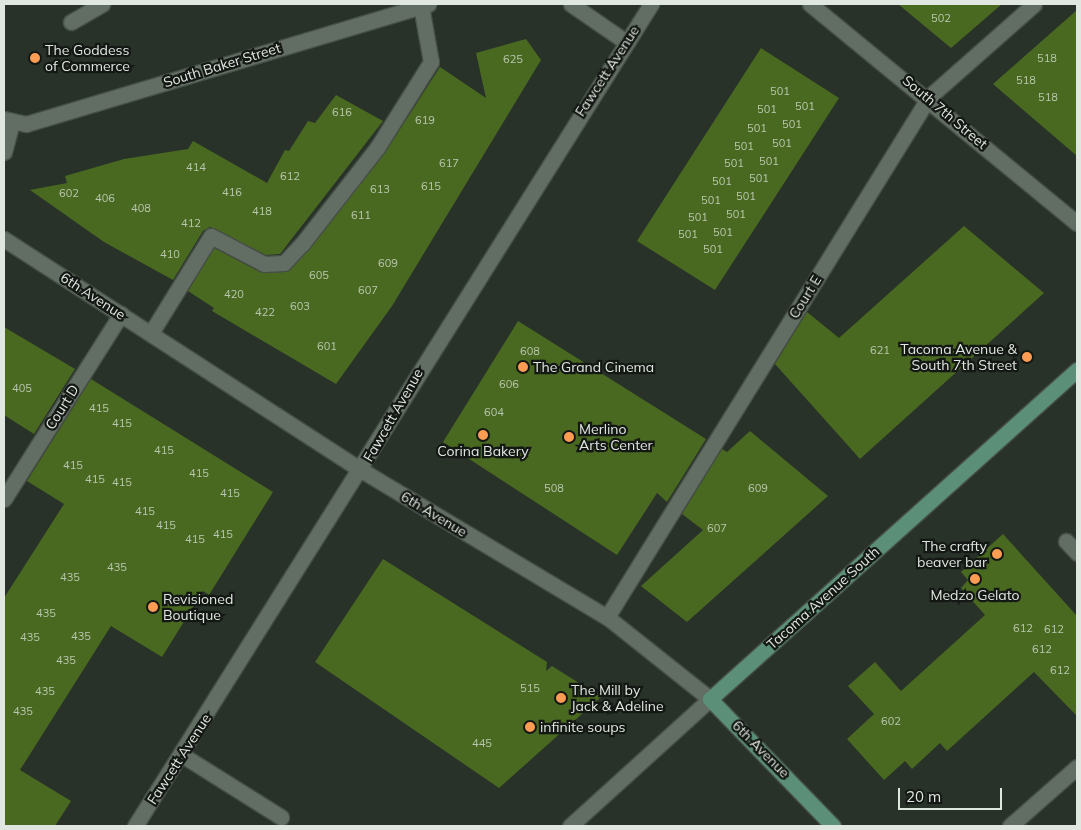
<!DOCTYPE html>
<html>
<head>
<meta charset="utf-8">
<style>
	body { margin:0 }
	#map { position:relative; width:1081px; height:830px; overflow:hidden; background:#283229; font-family:Mulish,sans-serif }
	div>[style] { position:absolute }
	.building>* { inset:0; background:#496920 }
	.roads { filter:drop-shadow(1px 0 #464f47) drop-shadow(-1px 0 #464f47) drop-shadow(0 1px #464f47) drop-shadow(0 -1px #464f47) }
	.minor>* { height:15px; margin:-7.5px; padding:0 7.5px; transform-origin:7.5px; border-radius:7.5px; background:#626d63 }
	.major>* { height:15px; margin:-7.5px; padding:0 7.5px; transform-origin:7.5px; border-radius:7.5px; background:#5b8f78 }
	.dots>* { width:14px; height:14px; translate:-50% -50%; box-sizing:border-box; border:2px solid #141814; border-radius:50% }
	span { translate:-50% -50%; white-space:nowrap; text-align:center; line-height:1.15; -webkit-text-stroke:4.5px #141814; paint-order:stroke }
	.number-label { font-size:11px; color:#bac7b0 }
	.number-label span { -webkit-text-stroke-width:0 }
	.poi-label { font-size:14px; color:#e0e6e0 }
	.left { translate:0 -50%; text-align:left }
	.right { translate:-100% -50%; text-align:right }
	.street-label { font-size:14px; color:#e0e6e0 }
	.frame { position:absolute; inset:0; border:5px solid #e0e6e0; pointer-events:none }
	.scale { position:absolute; left:898px; top:788px; width:104px; height:22px; box-sizing:border-box; border:2px solid #e0e6e0; border-top:0; padding-left:6px; font-size:15px; line-height:18px; white-space:nowrap; color:#e0e6e0; -webkit-text-stroke:4px #141814; paint-order:stroke }
</style>
</head>
<body>
<div id="map">
	<div class="building">
		<div style="clip-path:polygon(898px 4px,1002px 4px,951px 48px)"></div>
		<div style="clip-path:polygon(1077px 10px,1077px 156px,993px 84px)"></div>
		<div style="clip-path:polygon(526px 39px,541px 60px,392px 306px,336px 384px,212px 311px,214px 308px,188px 291px,214px 248px,260px 272px,291px 269px,384px 154px,440px 67px,486px 98px,476px 53px)"></div>
		<div style="clip-path:polygon(761px 48px,839px 98px,715px 290px,637px 241px)"></div>
		<div style="clip-path:polygon(336px 95px,383px 121px,280px 254px,266px 255px,210px 227px,203px 231px,173px 280px,104px 242px,30px 190px,67px 183px,65px 176px,124px 159px,188px 149px,193px 141px,267px 183px,285px 150px,289px 151px,308px 121px,315px 123px)"></div>
		<div style="clip-path:polygon(964px 226px,1044px 293px,860px 459px,775px 364px,807px 312px,839px 338px)"></div>
		<div style="clip-path:polygon(518px 321px,706px 439px,667px 502px,657px 493px,617px 555px,443px 442px)"></div>
		<div style="clip-path:polygon(4px 327px,75px 369px,34px 434px,4px 415px)"></div>
		<div style="clip-path:polygon(91px 379px,273px 492px,209px 595px,203px 591px,162px 657px,111px 626px,20px 770px,71px 801px,55px 826px,4px 826px,4px 598px,64px 504px,27px 481px)"></div>
		<div style="clip-path:polygon(750px 431px,828px 496px,687px 622px,641px 586px,703px 530px,682px 514px,722px 449px,727px 452px)"></div>
		<div style="clip-path:polygon(1003px 534px,1077px 616px,1077px 716px,1034px 672px,947px 751px,940px 743px,912px 769px,905px 761px,884px 780px,847px 739px,874px 714px,848px 686px,875px 662px,901px 691px,985px 615px,961px 588px,968px 580px,961px 572px)"></div>
		<div style="clip-path:polygon(383px 559px,547px 662px,546px 671px,552px 666px,601px 697px,499px 788px,315px 662px)"></div>
	</div>
	<div class="roads">
		<div class="minor">
			<div style="left:571px;top:4px;width:67px;rotate:34.6deg"></div>
			<div style="left:810px;top:4px;width:345px;rotate:39.4deg"></div>
			<div style="left:71px;top:22px;width:36px;rotate:-30deg"></div>
			<div style="left:4px;top:119px;width:23px;rotate:13deg"></div>
			<div style="left:26px;top:124px;width:420px;rotate:-16.6deg"></div>
			<div style="left:4px;top:152px;width:30px;rotate:-75deg"></div>
			<div style="left:4px;top:239px;width:425px;rotate:32.9deg"></div>
			<div style="left:361px;top:470px;width:287px;rotate:30.9deg"></div>
			<div style="left:607px;top:617px;width:132px;rotate:38.5deg"></div>
			<div style="left:710px;top:699px;width:189px;rotate:137.8deg"></div>
			<div style="left:151px;top:333px;width:114px;rotate:-58.3deg"></div>
			<div style="left:211px;top:236px;width:60px;rotate:27.8deg"></div>
			<div style="left:264px;top:264px;width:20px;rotate:-3deg"></div>
			<div style="left:284px;top:263px;width:26px;rotate:-47deg"></div>
			<div style="left:302px;top:244px;width:122px;rotate:-52deg"></div>
			<div style="left:377px;top:148px;width:102px;rotate:-57.9deg"></div>
			<div style="left:431px;top:62px;width:57px;rotate:-100.1deg"></div>
			<div style="left:4px;top:499px;width:219px;rotate:-57.7deg"></div>
			<div style="left:1066px;top:541px;width:16px;rotate:47deg"></div>
			<div style="left:607px;top:617px;width:612px;rotate:-58.23deg"></div>
			<div style="left:929px;top:97px;width:140px;rotate:-41.5deg"></div>
			<div style="left:182px;top:755px;width:117px;rotate:32.1deg"></div>
			<div style="left:135px;top:826px;width:971px;rotate:-57.88deg"></div>
			<div style="left:1010px;top:826px;width:89px;rotate:-41.4deg"></div>
		</div>
		<div class="major">
			<div style="left:833px;top:826px;width:177px;rotate:-134.1deg"></div>
			<div style="left:710px;top:699px;width:493px;rotate:-41.9deg"></div>
		</div>
	</div>
	<div class="dots">
		<div style="left:35px;top:58px;background:#fc9d53"></div>
		<div style="left:1027px;top:357px;background:#fc9d53"></div>
		<div style="left:523px;top:367px;background:#fc9d53"></div>
		<div style="left:483px;top:435px;background:#fc9d53"></div>
		<div style="left:569px;top:437px;background:#fc9d53"></div>
		<div style="left:997px;top:554px;background:#fc9d53"></div>
		<div style="left:975px;top:579px;background:#fc9d53"></div>
		<div style="left:153px;top:607px;background:#fc9d53"></div>
		<div style="left:561px;top:698px;background:#fc9d53"></div>
		<div style="left:530px;top:727px;background:#fc9d53"></div>
	</div>
	<div class="number-label">
		<span style="left:941px;top:18px">502</span>
		<span style="left:1047px;top:58px">518</span>
		<span style="left:513px;top:59px">625</span>
		<span style="left:1026px;top:80px">518</span>
		<span style="left:780px;top:91px">501</span>
		<span style="left:1048px;top:97px">518</span>
		<span style="left:805px;top:106px">501</span>
		<span style="left:767px;top:109px">501</span>
		<span style="left:342px;top:112px">616</span>
		<span style="left:425px;top:120px">619</span>
		<span style="left:792px;top:124px">501</span>
		<span style="left:757px;top:128px">501</span>
		<span style="left:782px;top:143px">501</span>
		<span style="left:744px;top:146px">501</span>
		<span style="left:769px;top:161px">501</span>
		<span style="left:449px;top:163px">617</span>
		<span style="left:734px;top:163px">501</span>
		<span style="left:196px;top:167px">414</span>
		<span style="left:290px;top:176px">612</span>
		<span style="left:759px;top:178px">501</span>
		<span style="left:722px;top:181px">501</span>
		<span style="left:431px;top:186px">615</span>
		<span style="left:380px;top:189px">613</span>
		<span style="left:232px;top:192px">416</span>
		<span style="left:69px;top:193px">602</span>
		<span style="left:746px;top:196px">501</span>
		<span style="left:105px;top:198px">406</span>
		<span style="left:711px;top:200px">501</span>
		<span style="left:141px;top:208px">408</span>
		<span style="left:262px;top:211px">418</span>
		<span style="left:736px;top:214px">501</span>
		<span style="left:361px;top:215px">611</span>
		<span style="left:698px;top:217px">501</span>
		<span style="left:191px;top:223px">412</span>
		<span style="left:723px;top:232px">501</span>
		<span style="left:688px;top:234px">501</span>
		<span style="left:713px;top:249px">501</span>
		<span style="left:170px;top:254px">410</span>
		<span style="left:388px;top:263px">609</span>
		<span style="left:319px;top:275px">605</span>
		<span style="left:368px;top:290px">607</span>
		<span style="left:234px;top:294px">420</span>
		<span style="left:300px;top:306px">603</span>
		<span style="left:265px;top:312px">422</span>
		<span style="left:327px;top:346px">601</span>
		<span style="left:880px;top:350px">621</span>
		<span style="left:530px;top:351px">608</span>
		<span style="left:509px;top:384px">606</span>
		<span style="left:22px;top:388px">405</span>
		<span style="left:99px;top:408px">415</span>
		<span style="left:494px;top:412px">604</span>
		<span style="left:122px;top:423px">415</span>
		<span style="left:164px;top:450px">415</span>
		<span style="left:73px;top:465px">415</span>
		<span style="left:199px;top:473px">415</span>
		<span style="left:95px;top:479px">415</span>
		<span style="left:122px;top:482px">415</span>
		<span style="left:554px;top:488px">508</span>
		<span style="left:758px;top:488px">609</span>
		<span style="left:230px;top:493px">415</span>
		<span style="left:145px;top:511px">415</span>
		<span style="left:166px;top:525px">415</span>
		<span style="left:717px;top:528px">607</span>
		<span style="left:223px;top:534px">415</span>
		<span style="left:195px;top:539px">415</span>
		<span style="left:117px;top:567px">435</span>
		<span style="left:70px;top:577px">435</span>
		<span style="left:46px;top:613px">435</span>
		<span style="left:1023px;top:628px">612</span>
		<span style="left:1054px;top:629px">612</span>
		<span style="left:81px;top:636px">435</span>
		<span style="left:30px;top:637px">435</span>
		<span style="left:1042px;top:649px">612</span>
		<span style="left:66px;top:660px">435</span>
		<span style="left:1060px;top:670px">612</span>
		<span style="left:530px;top:688px">515</span>
		<span style="left:45px;top:691px">435</span>
		<span style="left:23px;top:711px">435</span>
		<span style="left:891px;top:721px">602</span>
		<span style="left:482px;top:743px">445</span>
	</div>
	<div class="poi-label">
		<span class="left" style="left:45px;top:58px">The Goddess<br>of Commerce</span>
		<span class="right" style="left:1017px;top:357px">Tacoma Avenue &amp;<br>South 7th Street</span>
		<span class="left" style="left:533px;top:367px">The Grand Cinema</span>
		<span class="left" style="left:579px;top:437px">Merlino<br>Arts Center</span>
		<span style="left:483px;top:451px">Corina Bakery</span>
		<span class="right" style="left:987px;top:554px">The crafty<br>beaver bar</span>
		<span style="left:975px;top:595px">Medzo Gelato</span>
		<span class="left" style="left:163px;top:607px">Revisioned<br>Boutique</span>
		<span class="left" style="left:571px;top:698px">The Mill by<br>Jack &amp; Adeline</span>
		<span class="left" style="left:540px;top:727px">infinite soups</span>
	</div>
	<div class="street-label">
		<span style="left:222px;top:65px;rotate:-17deg">South Baker Street</span>
		<span style="left:607px;top:71px;rotate:-57deg">Fawcett Avenue</span>
		<span style="left:945px;top:112px;rotate:40deg">South 7th Street</span>
		<span style="left:93px;top:296px;rotate:33deg">6th Avenue</span>
		<span style="left:805px;top:297px;rotate:-58deg">Court E</span>
		<span style="left:62px;top:407px;rotate:-58deg">Court D</span>
		<span style="left:393px;top:415px;rotate:-60deg">Fawcett Avenue</span>
		<span style="left:434px;top:514px;rotate:31deg">6th Avenue</span>
		<span style="left:823px;top:598px;rotate:-42deg">Tacoma Avenue South</span>
		<span style="left:761px;top:749px;rotate:45deg">6th Avenue</span>
		<span style="left:179px;top:759px;rotate:-57deg">Fawcett Avenue</span>
	</div>
	<div class="frame"></div>
	<div class="scale">20 m</div>
</div>
</body>
</html>
